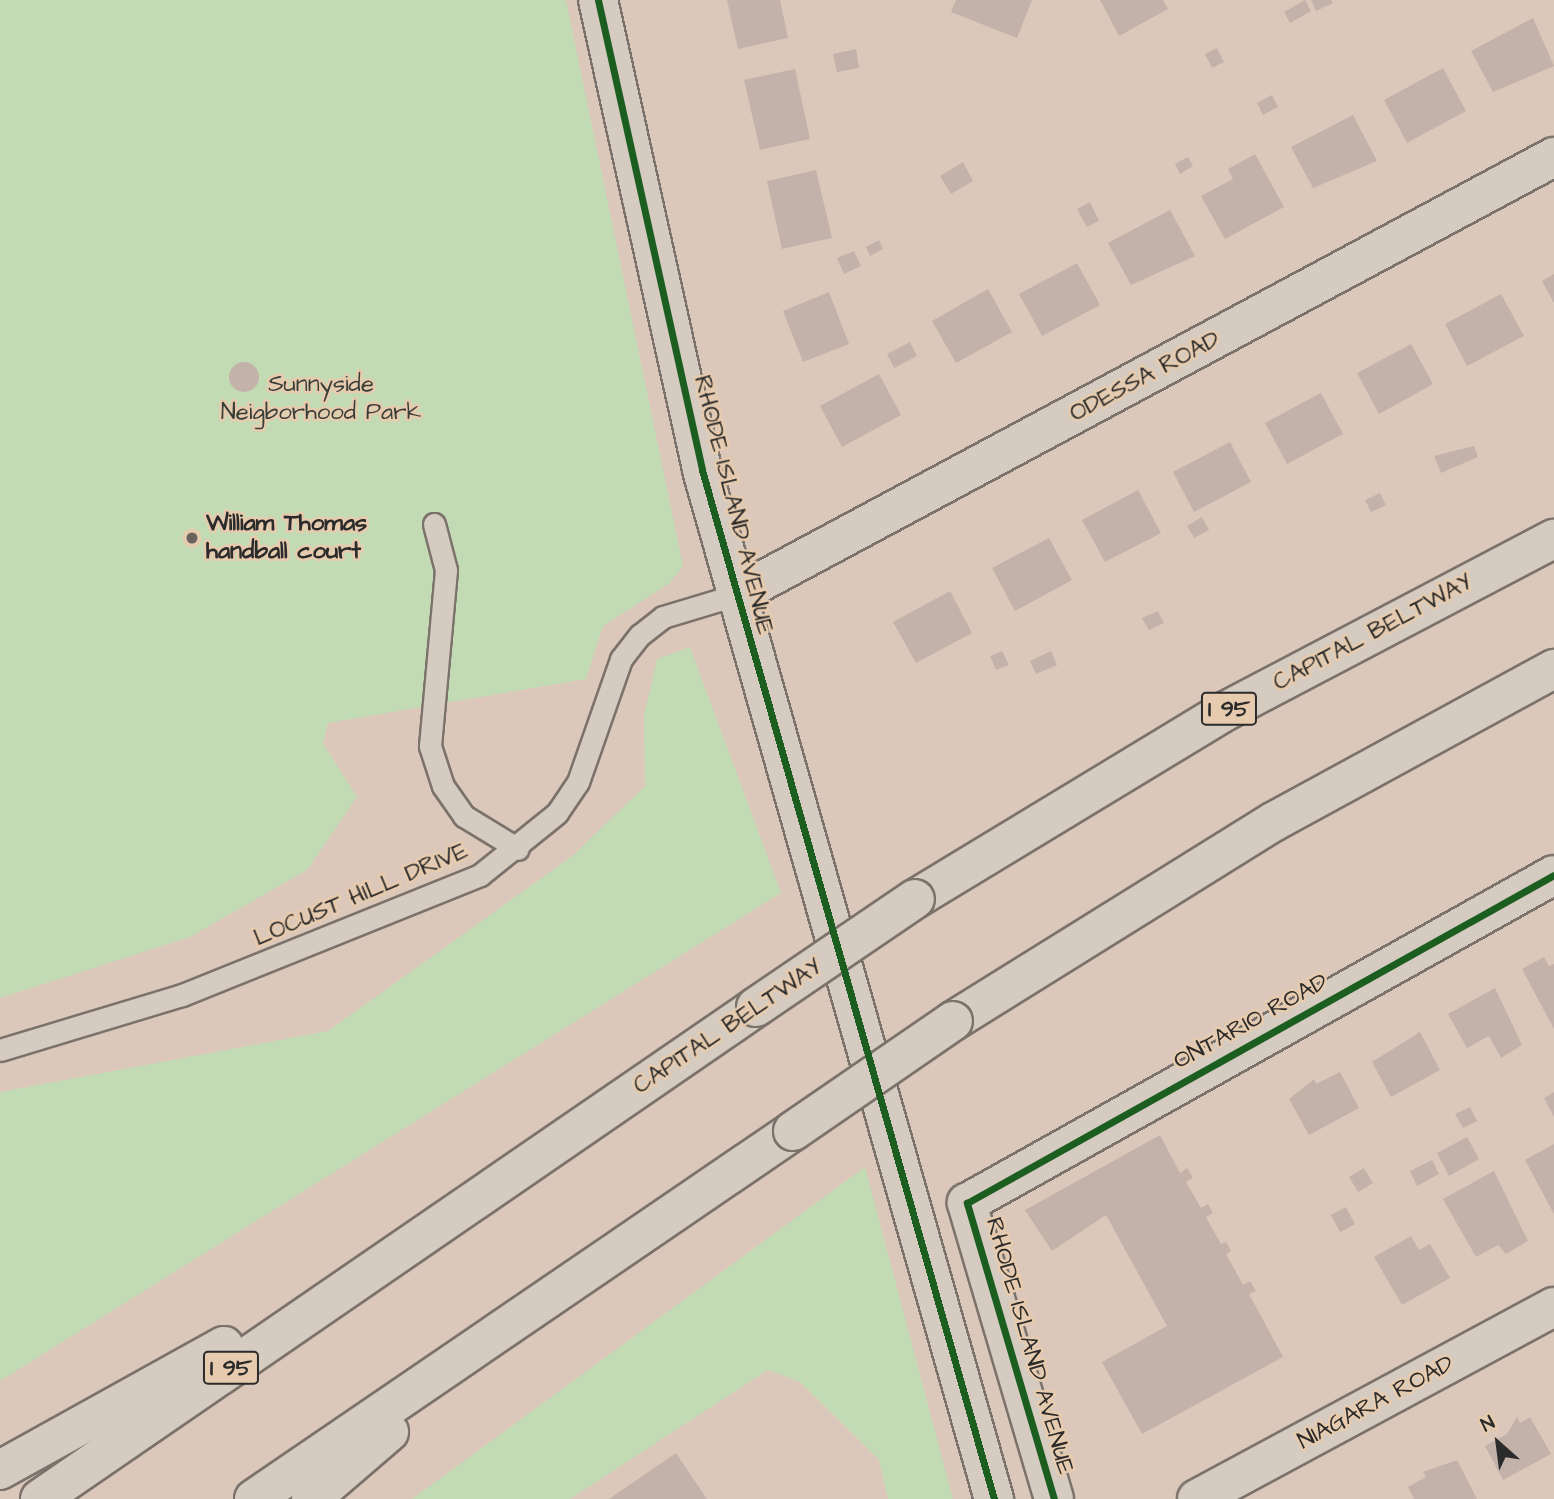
<!DOCTYPE html>
<html>
<head>
<meta charset="utf-8">
<style>
	body { margin:0 }
	#map { position:relative; width:1554px; height:1499px; overflow:hidden; background:#dcc8ba; font-family:"Architects Daughter",sans-serif }
	div>[style] { position:absolute }
	.green>* { inset:0; background:#c3dbb4 }
	.building>* { inset:0; background:#c3b2a9 }
	.round { border-radius:50% }
	.roads { filter:drop-shadow(2px 0 #7b726b) drop-shadow(-2px 0 #7b726b) drop-shadow(0 2px #7b726b) drop-shadow(0 -2px #7b726b) }
	.lane>* { height:21px; margin:-10.5px; padding:0 10.5px; transform-origin:10.5px; border-radius:10.5px; background:#d5cbc0 }
	.street>* { height:38px; margin:-19px; padding:0 19px; transform-origin:19px; border-radius:19px; background:#d5cbc0 }
	.secondary>* { height:38px; margin:-19px; padding:0 19px; transform-origin:19px; border-radius:19px; background:#d5cbc0 }
	.highway>* { height:38px; margin:-19px; padding:0 19px; transform-origin:19px; border-radius:19px; background:#d5cbc0 }
	.bridges { filter:drop-shadow(2px 0 #7b726b) drop-shadow(-2px 0 #7b726b) drop-shadow(0 2px #7b726b) drop-shadow(0 -2px #7b726b) }
	.highway-bridge>* { height:38px; margin:-19px; padding:0 19px; transform-origin:19px; border-radius:19px; background:#d5cbc0 }
	.cycleway>* { height:7px; margin:-3.5px; padding:0 3.5px; transform-origin:3.5px; border-radius:3.5px; background:#1b5e20 }
	.dots>* { width:19px; height:19px; translate:-50% -50%; box-sizing:border-box; border:4px solid #e7cbae; border-radius:50% }
	span { translate:-50% -50%; white-space:nowrap; text-align:center; line-height:1.15; -webkit-text-stroke:5px #e7cbae; paint-order:stroke }
	.shield-label span { padding:2px 5px; background:#e7cbae; border:2px solid; border-radius:5px; -webkit-text-stroke-width:0 }
	.shield-label { font-size:23px; color:#2b2b2b; font-weight:700 }
	.street-label { font-size:24px; color:#2b2b2b }
	.park-label { font-size:24px; color:#383e38 }
	.poi-label { font-size:24px; color:#2b2b2b; font-weight:700 }
	.left { translate:0 -50%; text-align:left }
	.north { position:absolute; left:1463px; top:1408px; width:70px; height:70px; -webkit-text-stroke:5px #e7cbae; paint-order:stroke; rotate:332deg; font-size:19px; font-weight:700; line-height:28px; text-align:center; color:#2b2b2b }
	.north::after { content:''; display:block; margin:auto; width:24px; height:32px; background:#2b2b2b; clip-path:polygon(50% 0,100% 100%,50% 72%,0 100%) }
</style>
</head>
<body>
<div id="map">
	<div class="green">
		<div style="clip-path:polygon(0 0,566px 0,683px 566px,670px 583px,603px 626px,586px 679px,328px 723px,323px 743px,357px 797px,307px 870px,190px 937px,0 998px)"></div>
		<div style="clip-path:polygon(690px 647px,781px 893px,0 1381px,0 1092px,328px 1031px,571px 857px,645px 786px,644px 716px,657px 659px)"></div>
		<div style="clip-path:polygon(865px 1167px,953px 1499px,888px 1499px,879px 1460px,800px 1382px,768px 1370px,570px 1499px,412px 1499px)"></div>
	</div>
	<div class="building">
		<div style="clip-path:polygon(727px 0,780px 0,788px 38px,738px 49px)"></div>
		<div style="clip-path:polygon(956px 0,1032px 0,1017px 38px,951px 12px)"></div>
		<div style="clip-path:polygon(1100px 0,1163px 0,1168px 9px,1119px 36px)"></div>
		<div style="clip-path:polygon(1305px 0,1311px 11px,1290px 23px,1284px 12px)"></div>
		<div style="clip-path:polygon(1311px 0,1331px 0,1333px 3px,1316px 11px)"></div>
		<div style="clip-path:polygon(1533px 18px,1554px 66px,1493px 92px,1471px 51px)"></div>
		<div style="clip-path:polygon(1217px 48px,1224px 62px,1212px 68px,1205px 54px)"></div>
		<div style="clip-path:polygon(856px 49px,859px 68px,837px 72px,833px 54px)"></div>
		<div style="clip-path:polygon(1443px 68px,1466px 111px,1407px 143px,1384px 100px)"></div>
		<div style="clip-path:polygon(795px 69px,810px 139px,760px 150px,744px 80px)"></div>
		<div style="clip-path:polygon(1272px 95px,1278px 107px,1263px 115px,1257px 103px)"></div>
		<div style="clip-path:polygon(1353px 115px,1377px 161px,1313px 188px,1291px 147px)"></div>
		<div style="clip-path:polygon(1255px 154px,1284px 207px,1225px 239px,1201px 196px,1233px 179px,1228px 169px)"></div>
		<div style="clip-path:polygon(1188px 157px,1193px 166px,1180px 174px,1175px 164px)"></div>
		<div style="clip-path:polygon(963px 162px,973px 181px,951px 194px,940px 176px)"></div>
		<div style="clip-path:polygon(816px 170px,832px 238px,782px 249px,767px 181px)"></div>
		<div style="clip-path:polygon(1090px 202px,1099px 221px,1087px 227px,1077px 209px)"></div>
		<div style="clip-path:polygon(1170px 210px,1195px 256px,1131px 285px,1108px 243px)"></div>
		<div style="clip-path:polygon(879px 240px,883px 249px,870px 256px,866px 247px)"></div>
		<div style="clip-path:polygon(854px 251px,861px 266px,844px 274px,837px 258px)"></div>
		<div style="clip-path:polygon(1077px 263px,1100px 305px,1042px 336px,1019px 294px)"></div>
		<div style="clip-path:polygon(1554px 274px,1554px 303px,1542px 281px)"></div>
		<div style="clip-path:polygon(988px 289px,1012px 332px,956px 363px,932px 321px)"></div>
		<div style="clip-path:polygon(829px 292px,849px 344px,803px 362px,783px 311px)"></div>
		<div style="clip-path:polygon(1501px 294px,1524px 336px,1467px 366px,1445px 324px)"></div>
		<div style="clip-path:polygon(910px 342px,917px 356px,894px 368px,887px 354px)"></div>
		<div style="clip-path:polygon(1411px 344px,1433px 384px,1379px 414px,1357px 373px)"></div>
		<div class="round" style="left:229px;top:362px;width:30px;height:30px"></div>
		<div style="clip-path:polygon(879px 374px,901px 415px,842px 447px,820px 406px)"></div>
		<div style="clip-path:polygon(1321px 393px,1343px 434px,1287px 464px,1265px 423px)"></div>
		<div style="clip-path:polygon(1230px 442px,1251px 482px,1194px 512px,1173px 472px)"></div>
		<div style="clip-path:polygon(1474px 446px,1478px 457px,1441px 473px,1434px 456px)"></div>
		<div style="clip-path:polygon(1138px 490px,1161px 533px,1105px 562px,1082px 520px)"></div>
		<div style="clip-path:polygon(1380px 493px,1386px 505px,1371px 512px,1365px 500px)"></div>
		<div style="clip-path:polygon(1202px 517px,1209px 530px,1194px 538px,1187px 526px)"></div>
		<div style="clip-path:polygon(1049px 538px,1072px 580px,1015px 611px,992px 568px)"></div>
		<div style="clip-path:polygon(950px 591px,972px 633px,916px 663px,893px 622px)"></div>
		<div style="clip-path:polygon(1158px 611px,1164px 623px,1149px 630px,1142px 618px)"></div>
		<div style="clip-path:polygon(1002px 651px,1009px 665px,996px 670px,990px 656px)"></div>
		<div style="clip-path:polygon(1051px 651px,1057px 665px,1036px 674px,1030px 661px)"></div>
		<div style="clip-path:polygon(1544px 957px,1549px 966px,1554px 964px,1554px 1029px,1522px 969px)"></div>
		<div style="clip-path:polygon(1495px 988px,1522px 1045px,1501px 1058px,1489px 1036px,1467px 1048px,1448px 1014px)"></div>
		<div style="clip-path:polygon(1420px 1032px,1440px 1070px,1391px 1097px,1372px 1062px)"></div>
		<div style="clip-path:polygon(1340px 1072px,1359px 1108px,1309px 1135px,1289px 1099px,1314px 1079px,1316px 1084px)"></div>
		<div style="clip-path:polygon(1554px 1092px,1554px 1117px,1544px 1098px)"></div>
		<div style="clip-path:polygon(1470px 1107px,1477px 1121px,1463px 1128px,1455px 1114px)"></div>
		<div style="clip-path:polygon(1160px 1135px,1180px 1173px,1187px 1168px,1193px 1178px,1186px 1182px,1201px 1208px,1208px 1204px,1213px 1213px,1206px 1217px,1221px 1244px,1226px 1242px,1231px 1251px,1226px 1254px,1243px 1285px,1250px 1281px,1256px 1291px,1249px 1294px,1283px 1357px,1142px 1434px,1102px 1362px,1167px 1326px,1106px 1215px,1052px 1251px,1025px 1210px)"></div>
		<div style="clip-path:polygon(1467px 1137px,1479px 1159px,1449px 1176px,1437px 1153px)"></div>
		<div style="clip-path:polygon(1554px 1144px,1554px 1214px,1525px 1160px)"></div>
		<div style="clip-path:polygon(1432px 1160px,1439px 1174px,1417px 1186px,1410px 1171px)"></div>
		<div style="clip-path:polygon(1364px 1168px,1373px 1183px,1358px 1192px,1349px 1177px)"></div>
		<div style="clip-path:polygon(1494px 1171px,1528px 1241px,1506px 1254px,1498px 1245px,1476px 1257px,1443px 1199px)"></div>
		<div style="clip-path:polygon(1346px 1207px,1355px 1224px,1340px 1232px,1331px 1215px)"></div>
		<div style="clip-path:polygon(1411px 1236px,1419px 1250px,1430px 1244px,1450px 1278px,1402px 1305px,1374px 1257px)"></div>
		<div style="clip-path:polygon(1517px 1417px,1520px 1423px,1530px 1417px,1551px 1454px,1503px 1480px,1485px 1446px,1507px 1434px)"></div>
		<div style="clip-path:polygon(676px 1453px,707px 1499px,609px 1499px)"></div>
		<div style="clip-path:polygon(1457px 1460px,1477px 1499px,1414px 1499px,1408px 1487px,1426px 1477px,1423px 1472px)"></div>
	</div>
	<div class="roads">
		<div class="lane">
			<div style="left:434px;top:524px;width:48px;rotate:75.4deg"></div>
			<div style="left:446px;top:570px;width:177px;rotate:95.2deg"></div>
			<div style="left:430px;top:746px;width:42px;rotate:72deg"></div>
			<div style="left:443px;top:786px;width:37px;rotate:55deg"></div>
			<div style="left:464px;top:816px;width:63px;rotate:31.4deg"></div>
			<div style="left:0;top:1050px;width:190px;rotate:-16.8deg"></div>
			<div style="left:182px;top:995px;width:321px;rotate:-21.9deg"></div>
			<div style="left:480px;top:875px;width:99px;rotate:-38.8deg"></div>
			<div style="left:557px;top:813px;width:37px;rotate:-56deg"></div>
			<div style="left:578px;top:782px;width:130px;rotate:-70.7deg"></div>
			<div style="left:621px;top:659px;width:31px;rotate:-52deg"></div>
			<div style="left:640px;top:635px;width:29px;rotate:-38deg"></div>
			<div style="left:663px;top:617px;width:76px;rotate:-16.8deg"></div>
		</div>
		<div class="street">
			<div style="left:736px;top:595px;width:928px;rotate:-28.17deg"></div>
			<div style="left:1054px;top:1499px;width:309px;rotate:-106.4deg"></div>
			<div style="left:967px;top:1203px;width:672px;rotate:-29.2deg"></div>
			<div style="left:1197px;top:1499px;width:405px;rotate:-28.3deg"></div>
		</div>
		<div class="secondary">
			<div style="left:598px;top:0;width:481px;rotate:77.5deg"></div>
			<div style="left:702px;top:470px;width:1070px;rotate:74.16deg"></div>
		</div>
		<div class="highway">
			<div style="left:915px;top:899px;width:357px;rotate:-31.2deg"></div>
			<div style="left:1220px;top:714px;width:377px;rotate:-27.7deg"></div>
			<div style="left:953px;top:1021px;width:377px;rotate:-31.9deg"></div>
			<div style="left:1273px;top:822px;width:320px;rotate:-28.6deg"></div>
			<div style="left:0;top:1470px;width:256px;rotate:-29deg"></div>
			<div style="left:40px;top:1499px;width:869px;rotate:-34.49deg"></div>
			<div style="left:254px;top:1499px;width:653px;rotate:-34.32deg"></div>
			<div style="left:311px;top:1499px;width:103px;rotate:-40.7deg"></div>
		</div>
	</div>
	<div class="bridges">
		<div class="highway-bridge">
			<div style="left:756px;top:1007px;width:192px;rotate:-34.2deg"></div>
			<div style="left:793px;top:1131px;width:194px;rotate:-34.5deg"></div>
		</div>
	</div>
	<div class="cycleway">
		<div style="left:598px;top:0;width:481px;rotate:77.5deg"></div>
		<div style="left:702px;top:470px;width:1070px;rotate:74.16deg"></div>
		<div style="left:1054px;top:1499px;width:309px;rotate:-106.4deg"></div>
		<div style="left:967px;top:1203px;width:672px;rotate:-29.2deg"></div>
	</div>
	<div class="dots">
		<div style="left:192px;top:538px;background:#69625d"></div>
	</div>
	<div class="shield-label">
		<span style="left:1229px;top:709px">I 95</span>
		<span style="left:231px;top:1368px">I 95</span>
	</div>
	<div class="street-label">
		<span style="left:1145px;top:377px;rotate:-28deg">ODESSA ROAD</span>
		<span style="left:733px;top:505px;rotate:76deg">RHODE ISLAND AVENUE</span>
		<span style="left:1373px;top:633px;rotate:-28deg">CAPITAL BELTWAY</span>
		<span style="left:361px;top:895px;rotate:-23deg">LOCUST HILL DRIVE</span>
		<span style="left:1251px;top:1022px;rotate:-29deg">ONTARIO ROAD</span>
		<span style="left:728px;top:1027px;rotate:-34deg">CAPITAL BELTWAY</span>
		<span style="left:1029px;top:1346px;rotate:74deg">RHODE ISLAND AVENUE</span>
		<span style="left:1376px;top:1403px;rotate:-28deg">NIAGARA ROAD</span>
	</div>
	<div class="park-label">
		<span style="left:321px;top:399px">Sunnyside<br>Neigborhood Park</span>
	</div>
	<div class="poi-label">
		<span class="left" style="left:206px;top:538px">William Thomas<br>handball court</span>
	</div>
	<div class="north">N</div>
</div>
</body>
</html>
